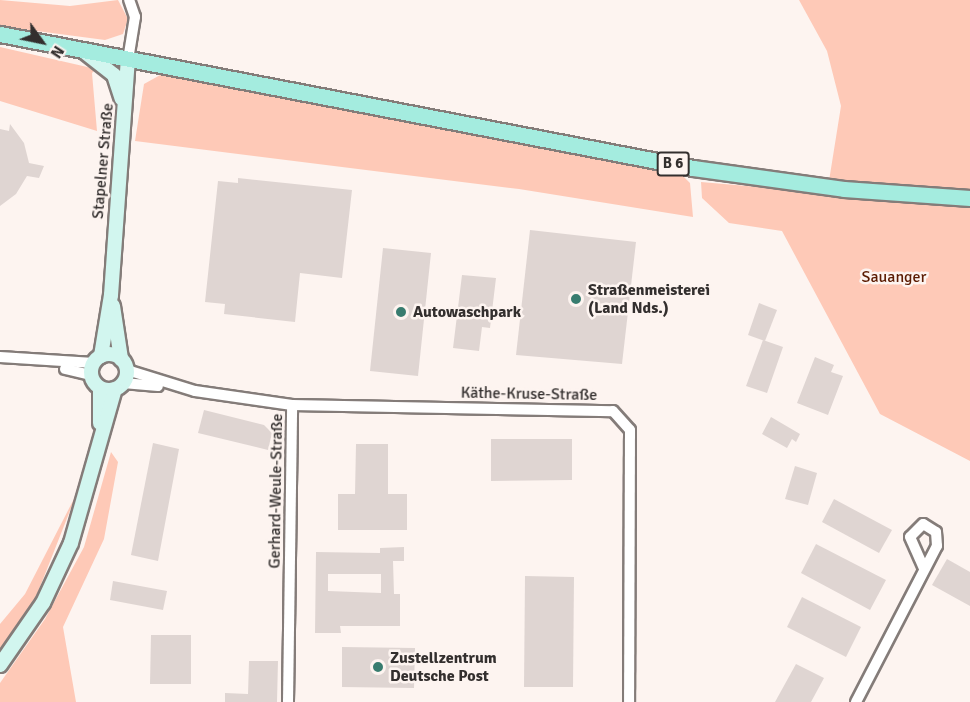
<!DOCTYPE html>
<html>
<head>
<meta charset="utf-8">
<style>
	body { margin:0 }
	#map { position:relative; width:970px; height:702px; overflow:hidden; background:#fdf4f0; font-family:Signika,sans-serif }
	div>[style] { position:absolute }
	.green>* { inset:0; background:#fec9b7 }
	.building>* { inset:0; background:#dfd5d2 }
	.roads { filter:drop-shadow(2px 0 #847c79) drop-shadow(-2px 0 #847c79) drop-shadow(0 2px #847c79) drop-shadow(0 -2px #847c79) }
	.street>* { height:10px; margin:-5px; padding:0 5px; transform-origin:5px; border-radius:5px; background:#fff }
	.secondary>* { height:14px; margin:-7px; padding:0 7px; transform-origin:7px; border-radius:7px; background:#d2f6ef }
	.secondary>.ring { margin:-7px; padding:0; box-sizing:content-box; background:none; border:14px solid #d2f6ef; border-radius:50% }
	.primary>* { height:15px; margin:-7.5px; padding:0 7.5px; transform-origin:7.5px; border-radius:7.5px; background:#a4ecdf }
	.dots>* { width:16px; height:16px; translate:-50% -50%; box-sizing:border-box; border:3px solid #fdf4f0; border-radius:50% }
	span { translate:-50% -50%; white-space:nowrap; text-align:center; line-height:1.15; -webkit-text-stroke:5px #fdf4f0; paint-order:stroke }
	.shield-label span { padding:2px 4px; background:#fdf4f0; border:2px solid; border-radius:4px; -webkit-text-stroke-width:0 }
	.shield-label { font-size:15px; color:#332f2e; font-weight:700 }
	.street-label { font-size:16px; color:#332f2e }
	.park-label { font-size:16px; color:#5c1c03 }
	.poi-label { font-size:16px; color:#332f2e; font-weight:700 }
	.left { translate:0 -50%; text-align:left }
	.north { position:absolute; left:12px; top:12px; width:60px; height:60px; -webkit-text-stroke:4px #fdf4f0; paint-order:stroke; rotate:123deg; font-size:16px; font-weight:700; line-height:24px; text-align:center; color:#332f2e }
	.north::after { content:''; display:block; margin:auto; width:21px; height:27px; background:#332f2e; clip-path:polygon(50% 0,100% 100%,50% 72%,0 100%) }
</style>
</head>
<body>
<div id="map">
	<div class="green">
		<div style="clip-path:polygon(0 0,70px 6px,118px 0,128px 19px,123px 34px,105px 40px,14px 28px,0 25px)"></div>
		<div style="clip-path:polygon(799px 0,970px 0,970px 191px,829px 181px,841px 106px,827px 51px)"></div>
		<div style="clip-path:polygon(0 47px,96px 69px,92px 73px,97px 131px,0 101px)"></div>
		<div style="clip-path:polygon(162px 74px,680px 173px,690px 183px,693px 217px,519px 189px,135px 141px,144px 84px)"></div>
		<div style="clip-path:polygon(701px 182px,970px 206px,970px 461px,880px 414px,782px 231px,729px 223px,702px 198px)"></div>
		<div style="clip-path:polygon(111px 452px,118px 462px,104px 539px,63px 627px,76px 702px,0 702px,0 683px,45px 619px,84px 547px)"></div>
		<div style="clip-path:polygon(77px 493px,34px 602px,0 651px,0 624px,25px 594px)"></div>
	</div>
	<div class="building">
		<div style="clip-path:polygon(10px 124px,24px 143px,29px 163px,44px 166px,39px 178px,27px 176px,16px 194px,0 206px,0 129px,9px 131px)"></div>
		<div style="clip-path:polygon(238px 178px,352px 190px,342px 278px,300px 273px,295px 322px,224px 314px,225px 304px,205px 302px,218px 181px,238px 183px)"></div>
		<div style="clip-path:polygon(530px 230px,636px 242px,622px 364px,516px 355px)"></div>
		<div style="clip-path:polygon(383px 248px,431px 253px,418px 376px,370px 371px)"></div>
		<div style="clip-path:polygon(462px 275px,496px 278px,490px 328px,482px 327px,479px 351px,453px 348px)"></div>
		<div style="clip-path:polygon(759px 303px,777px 310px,765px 341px,748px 335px)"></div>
		<div style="clip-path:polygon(763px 340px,783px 347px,767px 393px,746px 386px)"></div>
		<div style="clip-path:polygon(815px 357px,834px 365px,831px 372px,843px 376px,828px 415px,797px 403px)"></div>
		<div style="clip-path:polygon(204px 410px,264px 425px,272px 433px,268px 450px,198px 433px)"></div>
		<div style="clip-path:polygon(771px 417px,800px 434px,796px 442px,792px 439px,787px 448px,762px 434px)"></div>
		<div style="clip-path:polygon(491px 439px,572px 439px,572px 480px,491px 481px)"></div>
		<div style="clip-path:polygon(153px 443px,179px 449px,158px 561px,131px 555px)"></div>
		<div style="clip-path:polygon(356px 444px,388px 444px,388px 494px,407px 494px,407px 530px,338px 530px,338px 494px,355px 494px)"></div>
		<div style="clip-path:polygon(795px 466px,817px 473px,808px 505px,785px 499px)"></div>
		<div style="clip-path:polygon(834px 499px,892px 530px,879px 553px,822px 522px)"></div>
		<div style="clip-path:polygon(816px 544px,886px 580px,870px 610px,801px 573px)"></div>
		<div style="clip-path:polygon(evenodd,404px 547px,404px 561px,393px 561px,394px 594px,400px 594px,400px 626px,340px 626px,341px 633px,315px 633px,316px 552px,380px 553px,380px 548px,404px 547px,328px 574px,381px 574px,381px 593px,328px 591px,328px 574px)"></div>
		<div style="clip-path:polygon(947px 559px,970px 572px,970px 606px,932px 585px)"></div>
		<div style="clip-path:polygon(525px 576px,574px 577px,573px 687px,524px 687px)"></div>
		<div style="clip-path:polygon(113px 581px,167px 591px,163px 610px,110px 600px)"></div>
		<div style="clip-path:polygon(802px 597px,861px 627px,846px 657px,787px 627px)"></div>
		<div style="clip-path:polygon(151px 635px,191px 635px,191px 684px,150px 684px)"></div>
		<div style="clip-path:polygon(342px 647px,415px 648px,414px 688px,342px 687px)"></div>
		<div style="clip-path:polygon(249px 661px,278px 661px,277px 702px,225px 702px,225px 693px,248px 694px)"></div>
		<div style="clip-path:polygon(796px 664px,824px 678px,811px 702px,775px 702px)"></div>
	</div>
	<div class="roads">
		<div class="street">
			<div style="left:128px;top:60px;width:44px;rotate:-80.8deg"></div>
			<div style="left:135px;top:17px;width:18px;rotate:-109deg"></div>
			<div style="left:0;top:357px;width:94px;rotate:3.7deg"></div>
			<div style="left:65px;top:369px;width:27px;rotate:13deg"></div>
			<div style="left:127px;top:370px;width:71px;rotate:17.2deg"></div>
			<div style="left:195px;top:391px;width:98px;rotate:8.2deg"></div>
			<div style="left:292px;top:405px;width:321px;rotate:1.1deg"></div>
			<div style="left:613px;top:411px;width:25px;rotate:48deg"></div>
			<div style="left:630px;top:430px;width:272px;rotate:90.2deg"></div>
			<div style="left:123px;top:383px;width:35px;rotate:5deg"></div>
			<div style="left:288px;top:702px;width:297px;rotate:-89.2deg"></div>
			<div style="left:856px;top:702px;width:176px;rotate:-62.6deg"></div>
			<div style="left:937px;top:546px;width:14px;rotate:-94deg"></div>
			<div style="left:936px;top:532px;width:15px;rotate:-148deg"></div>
			<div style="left:923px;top:524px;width:18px;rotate:135deg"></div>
			<div style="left:910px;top:537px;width:35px;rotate:66deg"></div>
		</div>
		<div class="secondary">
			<div style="left:86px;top:53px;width:36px;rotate:38deg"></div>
			<div style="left:114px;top:75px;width:25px;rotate:72deg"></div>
			<div style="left:113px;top:306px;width:54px;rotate:81.4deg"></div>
			<div class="ring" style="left:91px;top:354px;width:22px;height:22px"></div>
			<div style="left:101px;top:356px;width:62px;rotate:-80.7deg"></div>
			<div style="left:111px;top:295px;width:236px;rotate:-85.9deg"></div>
			<div style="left:100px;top:388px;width:35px;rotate:90deg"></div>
			<div style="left:0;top:665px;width:75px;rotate:-55.3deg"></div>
			<div style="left:43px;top:603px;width:66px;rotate:-65deg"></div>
			<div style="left:71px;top:543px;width:160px;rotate:-74.1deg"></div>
		</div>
		<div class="primary">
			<div style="left:0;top:34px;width:706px;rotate:10.94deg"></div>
			<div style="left:693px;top:168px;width:152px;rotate:7.9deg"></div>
			<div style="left:844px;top:189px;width:126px;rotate:4.1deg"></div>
		</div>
	</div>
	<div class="dots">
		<div style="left:576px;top:299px;background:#387c6f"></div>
		<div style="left:401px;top:312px;background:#387c6f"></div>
		<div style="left:378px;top:667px;background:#387c6f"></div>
	</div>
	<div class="shield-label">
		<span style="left:673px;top:164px">B 6</span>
	</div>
	<div class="street-label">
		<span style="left:103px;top:161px;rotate:-85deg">Stapelner Straße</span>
		<span style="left:529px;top:394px;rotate:1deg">Käthe-Kruse-Straße</span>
		<span style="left:276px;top:491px;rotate:-89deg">Gerhard-Weule-Straße</span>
	</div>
	<div class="park-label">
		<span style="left:894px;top:277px">Sauanger</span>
	</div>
	<div class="poi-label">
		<span class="left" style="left:588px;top:299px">Straßenmeisterei<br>(Land Nds.)</span>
		<span class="left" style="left:413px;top:312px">Autowaschpark</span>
		<span class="left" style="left:390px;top:667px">Zustellzentrum<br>Deutsche Post</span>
	</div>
	<div class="north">N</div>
</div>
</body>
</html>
